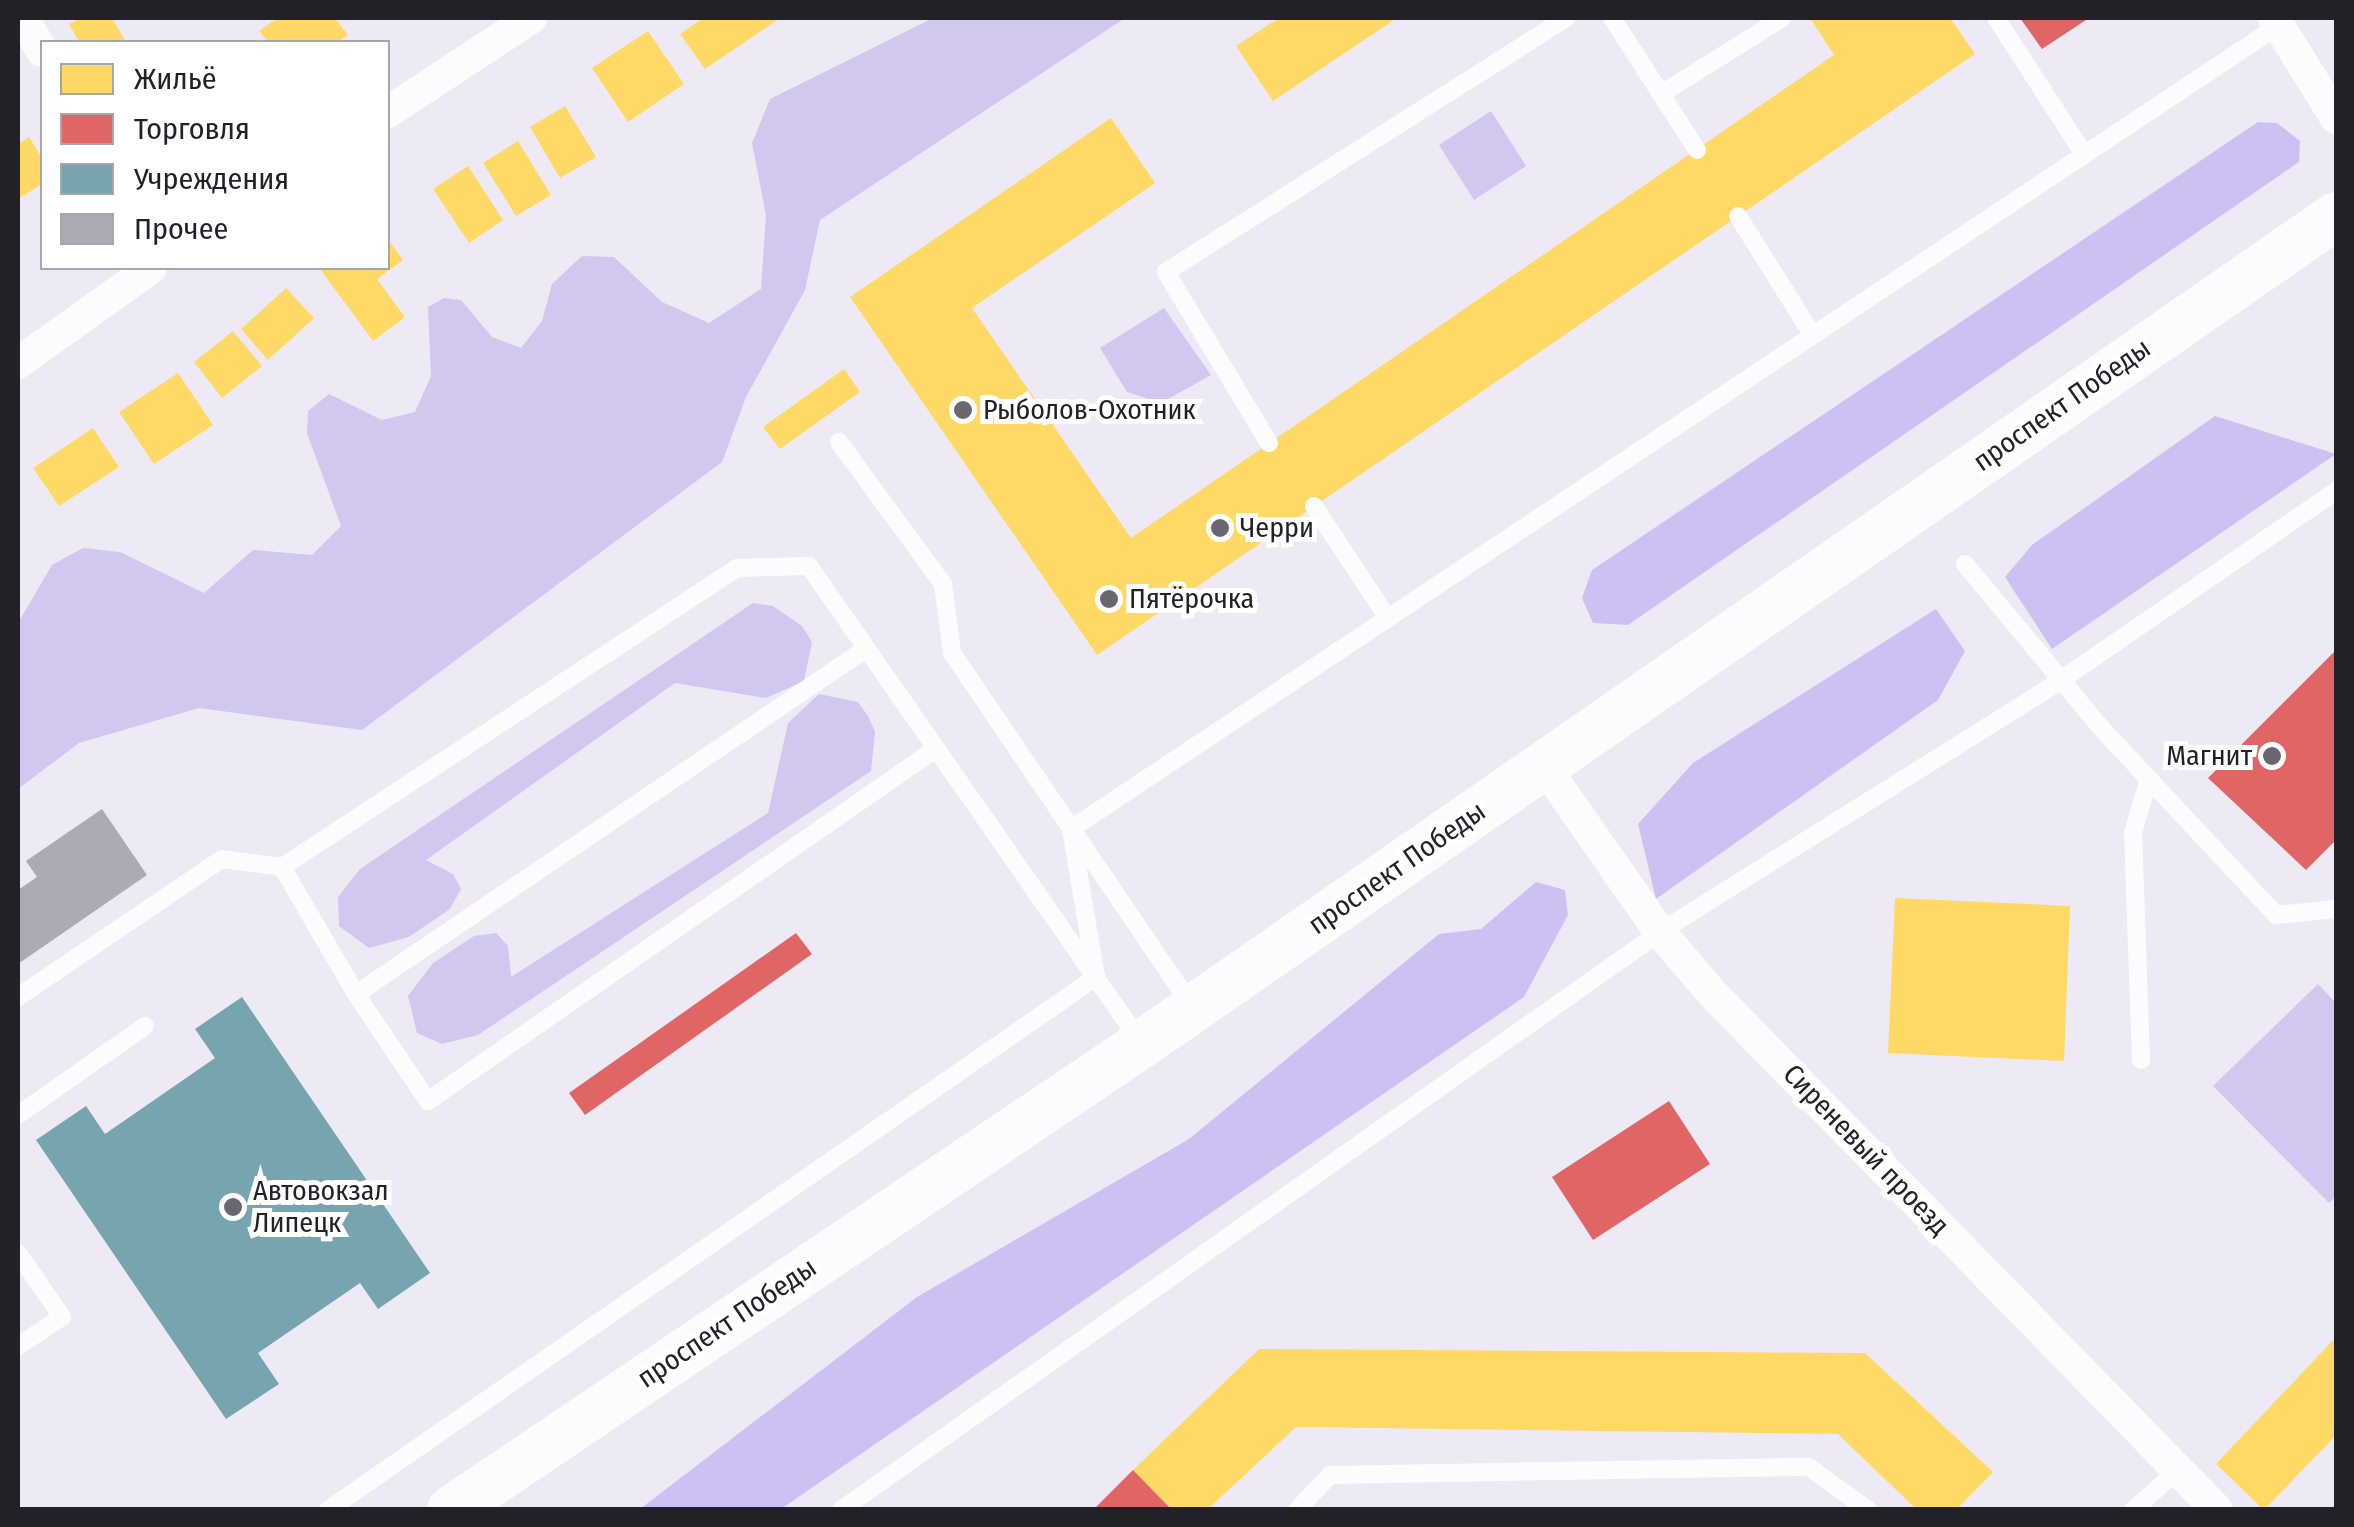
<!DOCTYPE html>
<html>
<head>
<meta charset="utf-8">
<style>
	body { margin:0 }
	#map { position:relative; width:2354px; height:1527px; overflow:hidden; background:#edeaf5; font-family:"Fira Sans Condensed",sans-serif }
	div>[style] { position:absolute }
	.green>* { inset:0; background:#d1c7ef }
	.forest>* { inset:0; background:#cec0f3 }
	.homes>* { inset:0; background:#ffd966 }
	.shops>* { inset:0; background:#e06666 }
	.public>* { inset:0; background:#76a5af }
	.building>* { inset:0; background:#acaab2 }
	.service>* { height:18px; margin:-9px; padding:0 9px; transform-origin:9px; border-radius:9px; background:#fcfcfe }
	.minor>* { height:32px; margin:-16px; padding:0 16px; transform-origin:16px; border-radius:16px; background:#fcfcfe }
	.secondary>* { height:48px; margin:-24px; padding:0 24px; transform-origin:24px; border-radius:24px; background:#fcfcfe }
	.dots>* { width:28px; height:28px; translate:-50% -50%; box-sizing:border-box; border:5px solid #fff; border-radius:50% }
	span { translate:-50% -50%; white-space:nowrap; text-align:center; line-height:1.15; -webkit-text-stroke:10px #fff; paint-order:stroke }
	.street-label { font-size:28px; color:#232128 }
	.poi-label { font-size:28px; color:#232128 }
	.left { translate:0 -50%; text-align:left }
	.right { translate:-100% -50%; text-align:right }
	.frame { position:absolute; inset:0; border:20px solid #232128; pointer-events:none }
	.legend { position:absolute; left:40px; top:40px; width:350px; height:230px; box-sizing:border-box; background:#fff; border:2px solid #a7a6a9; margin:0; padding:12px 18px; list-style:none; font-size:30px; color:#232128 }
	.legend li { display:flex; align-items:center; gap:20px; height:50px }
	.legend b { width:50px; border:2px solid #a7a6a9 }
</style>
</head>
<body>
<div id="map">
	<div class="green">
		<div style="clip-path:polygon(933px 18px,1125px 18px,820px 220px,805px 290px,746px 397px,722px 462px,362px 730px,199px 708px,79px 743px,18px 789px,18px 623px,52px 565px,83px 548px,120px 552px,204px 593px,253px 550px,312px 555px,341px 526px,307px 433px,308px 411px,329px 394px,382px 420px,415px 412px,431px 376px,428px 307px,444px 298px,461px 300px,492px 337px,521px 348px,542px 321px,552px 284px,582px 256px,614px 257px,662px 302px,709px 323px,761px 289px,766px 215px,752px 143px,770px 99px)"></div>
		<div style="clip-path:polygon(1491px 111px,1526px 166px,1474px 200px,1439px 145px)"></div>
		<div style="clip-path:polygon(1164px 308px,1211px 375px,1161px 403px,1127px 392px,1100px 348px)"></div>
		<div style="clip-path:polygon(753px 603px,773px 606px,802px 626px,812px 642px,804px 681px,766px 698px,675px 683px,426px 860px,453px 874px,461px 889px,450px 909px,409px 937px,369px 948px,339px 926px,338px 897px,360px 869px)"></div>
		<div style="clip-path:polygon(819px 694px,858px 702px,868px 716px,875px 732px,871px 771px,478px 1035px,442px 1044px,417px 1033px,408px 996px,433px 963px,474px 936px,496px 933px,508px 946px,511px 977px,768px 813px,788px 723px)"></div>
		<div style="clip-path:polygon(2318px 984px,2336px 1003px,2336px 1196px,2329px 1203px,2213px 1086px)"></div>
	</div>
	<div class="forest">
		<div style="clip-path:polygon(2258px 122px,2277px 123px,2300px 141px,2299px 162px,1628px 625px,1593px 623px,1582px 598px,1592px 570px)"></div>
		<div style="clip-path:polygon(2215px 416px,2336px 454px,2052px 649px,2005px 577px,2032px 545px)"></div>
		<div style="clip-path:polygon(1936px 609px,1965px 651px,1938px 700px,1656px 899px,1638px 824px,1693px 763px)"></div>
		<div style="clip-path:polygon(1536px 882px,1565px 890px,1568px 915px,1524px 997px,781px 1509px,640px 1509px,917px 1297px,1189px 1139px,1439px 934px,1481px 929px)"></div>
	</div>
	<div class="homes">
		<div style="clip-path:polygon(80px 18px,112px 18px,126px 42px,79px 42px,69px 24px)"></div>
		<div style="clip-path:polygon(278px 18px,335px 18px,348px 35px,337px 42px,268px 42px,259px 31px)"></div>
		<div style="clip-path:polygon(703px 18px,780px 18px,705px 69px,680px 34px)"></div>
		<div style="clip-path:polygon(1279px 18px,1397px 18px,1273px 101px,1236px 46px)"></div>
		<div style="clip-path:polygon(1810px 18px,1950px 18px,1975px 54px,1097px 655px,850px 297px,1111px 118px,1155px 183px,972px 308px,1131px 538px,1834px 55px)"></div>
		<div style="clip-path:polygon(648px 31px,684px 84px,628px 122px,592px 68px)"></div>
		<div style="clip-path:polygon(565px 106px,596px 157px,560px 178px,530px 127px)"></div>
		<div style="clip-path:polygon(29px 137px,42px 158px,42px 184px,18px 199px,18px 144px)"></div>
		<div style="clip-path:polygon(518px 141px,551px 195px,516px 216px,483px 163px)"></div>
		<div style="clip-path:polygon(468px 166px,503px 220px,469px 243px,433px 189px)"></div>
		<div style="clip-path:polygon(388px 240px,403px 260px,377px 279px,405px 317px,373px 341px,320px 269px,388px 268px)"></div>
		<div style="clip-path:polygon(286px 288px,314px 318px,268px 360px,241px 329px)"></div>
		<div style="clip-path:polygon(233px 331px,262px 366px,222px 398px,194px 362px)"></div>
		<div style="clip-path:polygon(844px 369px,860px 392px,780px 449px,763px 427px)"></div>
		<div style="clip-path:polygon(178px 373px,213px 425px,154px 464px,119px 412px)"></div>
		<div style="clip-path:polygon(93px 428px,119px 467px,59px 506px,33px 468px)"></div>
		<div style="clip-path:polygon(1895px 898px,2070px 906px,2064px 1061px,1888px 1053px)"></div>
		<div style="clip-path:polygon(2336px 1337px,2336px 1435px,2264px 1510px,2216px 1464px)"></div>
		<div style="clip-path:polygon(1259px 1349px,1865px 1353px,1993px 1472px,1956px 1510px,1917px 1510px,1838px 1434px,1296px 1427px,1207px 1510px,1172px 1510px,1133px 1470px)"></div>
	</div>
	<div class="shops">
		<div style="clip-path:polygon(2020px 18px,2089px 18px,2042px 49px)"></div>
		<div style="clip-path:polygon(2336px 650px,2336px 840px,2306px 870px,2208px 778px)"></div>
		<div style="clip-path:polygon(796px 933px,812px 954px,585px 1115px,569px 1093px)"></div>
		<div style="clip-path:polygon(1669px 1101px,1710px 1164px,1593px 1240px,1552px 1177px)"></div>
		<div style="clip-path:polygon(1133px 1470px,1172px 1510px,1093px 1510px)"></div>
	</div>
	<div class="public">
		<div style="clip-path:polygon(242px 997px,430px 1273px,378px 1309px,360px 1283px,258px 1353px,279px 1384px,226px 1419px,36px 1140px,86px 1106px,105px 1134px,215px 1058px,195px 1029px)"></div>
	</div>
	<div class="building">
		<div style="clip-path:polygon(102px 809px,147px 875px,18px 964px,18px 890px,37px 877px,26px 861px)"></div>
	</div>
	<div class="service">
		<div style="left:1612px;top:18px;width:157px;rotate:57.2deg"></div>
		<div style="left:1996px;top:18px;width:162px;rotate:57.1deg"></div>
		<div style="left:1661px;top:94px;width:143px;rotate:-32.1deg"></div>
		<div style="left:1738px;top:216px;width:139px;rotate:57.9deg"></div>
		<div style="left:839px;top:442px;width:176px;rotate:53.8deg"></div>
		<div style="left:943px;top:584px;width:70px;rotate:82.6deg"></div>
		<div style="left:952px;top:653px;width:429px;rotate:55.8deg"></div>
		<div style="left:1269px;top:443px;width:200px;rotate:-121.1deg"></div>
		<div style="left:1166px;top:272px;width:474px;rotate:-32.4deg"></div>
		<div style="left:1314px;top:506px;width:133px;rotate:56.7deg"></div>
		<div style="left:1965px;top:564px;width:214px;rotate:50.3deg"></div>
		<div style="left:2102px;top:729px;width:255px;rotate:46.9deg"></div>
		<div style="left:2276px;top:915px;width:60px;rotate:-5.7deg"></div>
		<div style="left:282px;top:867px;width:544px;rotate:-33.31deg"></div>
		<div style="left:737px;top:568px;width:72px;rotate:-1.6deg"></div>
		<div style="left:809px;top:566px;width:583px;rotate:55.14deg"></div>
		<div style="left:1096px;top:977px;width:150px;rotate:-99.6deg"></div>
		<div style="left:1071px;top:829px;width:1450px;rotate:-33.64deg"></div>
		<div style="left:356px;top:994px;width:614px;rotate:-34.1deg"></div>
		<div style="left:18px;top:997px;width:246px;rotate:-34.1deg"></div>
		<div style="left:222px;top:859px;width:61px;rotate:7.6deg"></div>
		<div style="left:282px;top:867px;width:147px;rotate:59.8deg"></div>
		<div style="left:356px;top:994px;width:129px;rotate:56.1deg"></div>
		<div style="left:428px;top:1101px;width:619px;rotate:-34.74deg"></div>
		<div style="left:2141px;top:1060px;width:227px;rotate:-92deg"></div>
		<div style="left:2133px;top:833px;width:57px;rotate:-73.8deg"></div>
		<div style="left:18px;top:1115px;width:155px;rotate:-35deg"></div>
		<div style="left:18px;top:1253px;width:78px;rotate:55.5deg"></div>
		<div style="left:62px;top:1317px;width:53px;rotate:146.6deg"></div>
		<div style="left:328px;top:1510px;width:935px;rotate:-34.76deg"></div>
		<div style="left:841px;top:1510px;width:1002px;rotate:-35.21deg"></div>
		<div style="left:1660px;top:932px;width:474px;rotate:-32.1deg"></div>
		<div style="left:2061px;top:680px;width:334px;rotate:-34.5deg"></div>
		<div style="left:1297px;top:1510px;width:48px;rotate:-46.7deg"></div>
		<div style="left:1330px;top:1475px;width:479px;rotate:-1deg"></div>
		<div style="left:1809px;top:1467px;width:73px;rotate:36.1deg"></div>
		<div style="left:2133px;top:1510px;width:59px;rotate:-41.6deg"></div>
	</div>
	<div class="minor">
		<div style="left:23px;top:18px;width:38px;rotate:60deg"></div>
		<div style="left:2274px;top:18px;width:118px;rotate:58.2deg"></div>
		<div style="left:388px;top:112px;width:171px;rotate:-33.3deg"></div>
		<div style="left:18px;top:363px;width:163px;rotate:-35.5deg"></div>
		<div style="left:1544px;top:766px;width:203px;rotate:55.1deg"></div>
		<div style="left:1660px;top:932px;width:82px;rotate:49.5deg"></div>
		<div style="left:1713px;top:994px;width:721px;rotate:45.67deg"></div>
	</div>
	<div class="secondary">
		<div style="left:451px;top:1510px;width:833px;rotate:-34deg"></div>
		<div style="left:1142px;top:1044px;width:1453px;rotate:-34.74deg"></div>
	</div>
	<div class="dots">
		<div style="left:963px;top:410px;background:#6a6770"></div>
		<div style="left:1220px;top:528px;background:#6a6770"></div>
		<div style="left:1109px;top:599px;background:#6a6770"></div>
		<div style="left:2272px;top:756px;background:#6a6770"></div>
		<div style="left:233px;top:1207px;background:#6a6770"></div>
	</div>
	<div class="street-label">
		<span style="left:2062px;top:405px;rotate:-35deg">проспект Победы</span>
		<span style="left:1397px;top:868px;rotate:-35deg">проспект Победы</span>
		<span style="left:1866px;top:1150px;rotate:46deg">Сиреневый проезд</span>
		<span style="left:727px;top:1323px;rotate:-34deg">проспект Победы</span>
	</div>
	<div class="poi-label">
		<span class="left" style="left:983px;top:410px">Рыболов-Охотник</span>
		<span class="left" style="left:1240px;top:528px">Черри</span>
		<span class="left" style="left:1129px;top:599px">Пятёрочка</span>
		<span class="right" style="left:2252px;top:756px">Магнит</span>
		<span class="left" style="left:253px;top:1207px">Автовокзал<br>Липецк</span>
	</div>
	<div class="frame"></div>
	<ul class="legend">
	<li><b style="height:28px;background:#ffd966"></b>Жильё</li>
	<li><b style="height:28px;background:#e06666"></b>Торговля</li>
	<li><b style="height:28px;background:#76a5af"></b>Учреждения</li>
	<li><b style="height:28px;background:#acaab2"></b>Прочее</li>
	</ul>
</div>
</body>
</html>
